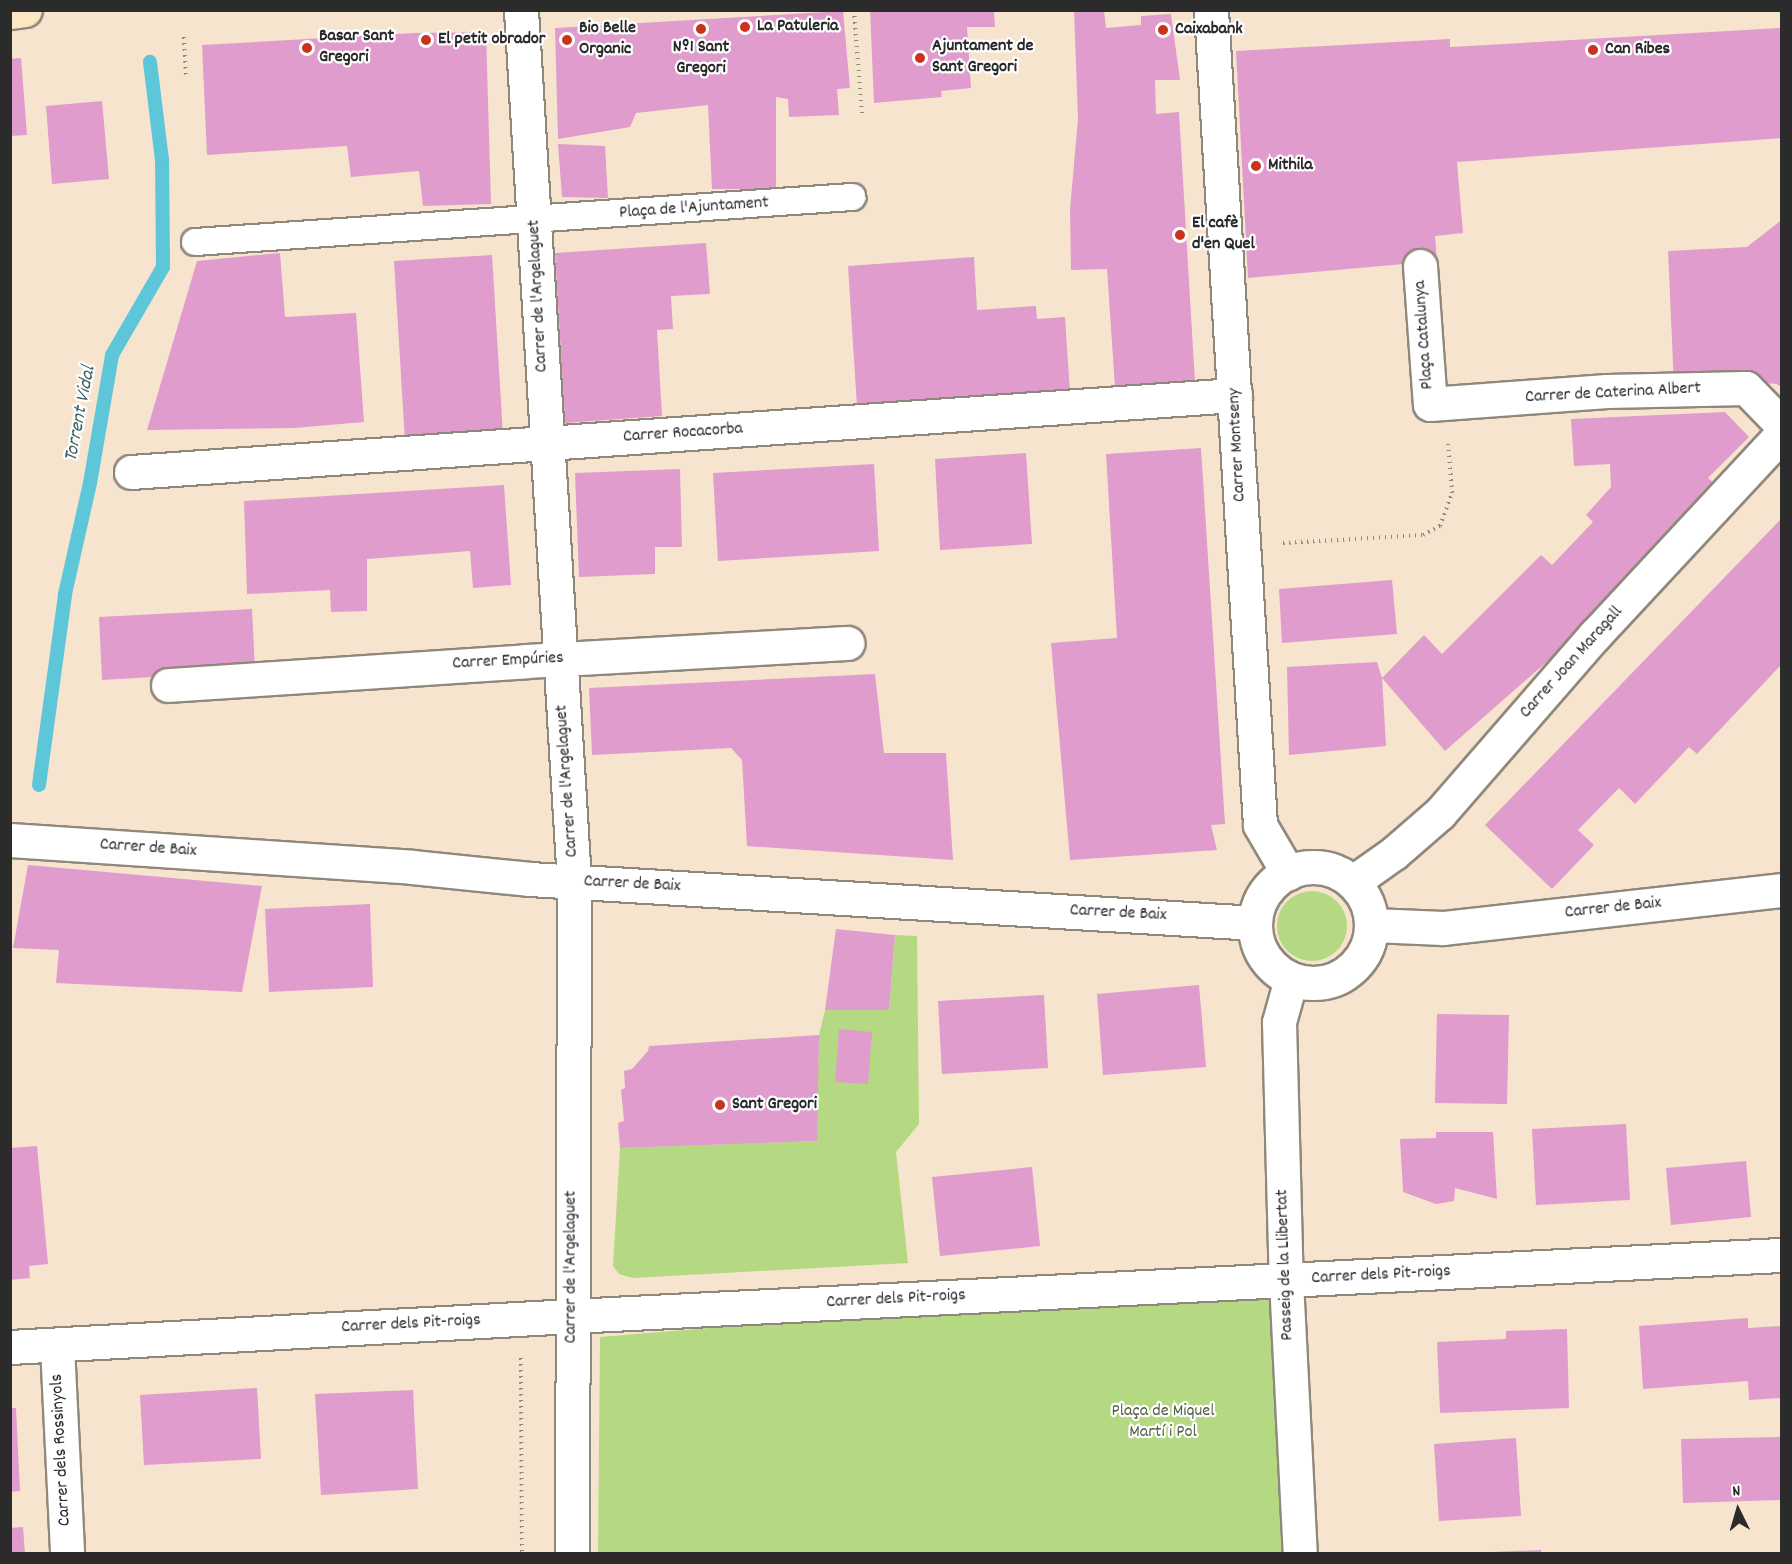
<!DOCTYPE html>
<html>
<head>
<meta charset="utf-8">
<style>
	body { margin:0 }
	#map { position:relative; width:1792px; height:1564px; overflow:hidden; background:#f7e4ce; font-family:Dekko,sans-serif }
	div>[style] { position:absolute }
	.green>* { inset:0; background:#b4d982 }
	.round { border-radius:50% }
	.stream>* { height:14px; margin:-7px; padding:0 7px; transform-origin:7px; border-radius:7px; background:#5dc6d9 }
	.building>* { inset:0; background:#e09ccc }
	.path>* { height:4px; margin-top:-2px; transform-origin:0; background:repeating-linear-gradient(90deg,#91887c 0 1.5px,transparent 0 6px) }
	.roads { filter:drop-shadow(2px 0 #91887c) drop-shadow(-2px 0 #91887c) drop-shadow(0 2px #91887c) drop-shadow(0 -2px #91887c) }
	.service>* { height:26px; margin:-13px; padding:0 13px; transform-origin:13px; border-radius:13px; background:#fff }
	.minor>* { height:33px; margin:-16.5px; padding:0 16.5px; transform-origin:16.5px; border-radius:16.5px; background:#fff }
	.minor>.ring { margin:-16.5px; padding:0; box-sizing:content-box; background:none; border:33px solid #fff; border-radius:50% }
	.secondary>* { height:33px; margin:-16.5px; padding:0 16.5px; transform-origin:16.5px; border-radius:16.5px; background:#fce6c4 }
	.dots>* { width:16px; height:16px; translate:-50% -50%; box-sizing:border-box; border:3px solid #fff; border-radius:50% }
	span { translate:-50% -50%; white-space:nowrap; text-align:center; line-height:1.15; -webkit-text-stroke:4.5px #fff; paint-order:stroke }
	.poi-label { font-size:18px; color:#2b2b2b; font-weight:700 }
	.left { translate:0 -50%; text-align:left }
	.street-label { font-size:18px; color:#2b2b2b }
	.park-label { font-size:18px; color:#545f45 }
	.water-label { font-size:20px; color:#3c6168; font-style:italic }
	.frame { position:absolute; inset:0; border:12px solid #2b2b2b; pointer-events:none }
	.north { position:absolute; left:1708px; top:1480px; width:60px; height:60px; -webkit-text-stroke:4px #fff; paint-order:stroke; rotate:355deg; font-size:16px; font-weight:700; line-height:24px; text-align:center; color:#2b2b2b }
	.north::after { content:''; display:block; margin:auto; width:21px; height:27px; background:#2b2b2b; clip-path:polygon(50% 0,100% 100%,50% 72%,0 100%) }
</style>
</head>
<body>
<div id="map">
	<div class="green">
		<div class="round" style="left:1277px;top:891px;width:70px;height:70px"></div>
		<div style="clip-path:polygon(895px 935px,917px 936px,919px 1124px,896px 1152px,908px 1263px,633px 1278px,619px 1274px,613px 1266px,620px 1148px,816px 1141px,819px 1035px,825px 1010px,889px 1010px)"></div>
		<div style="clip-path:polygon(1286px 1281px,1300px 1553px,598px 1554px,600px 1337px)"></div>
	</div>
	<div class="stream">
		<div style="left:39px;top:785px;width:193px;rotate:-82.2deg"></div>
		<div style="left:65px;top:594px;width:114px;rotate:-77.3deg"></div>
		<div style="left:90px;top:483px;width:130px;rotate:-80.2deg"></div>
		<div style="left:112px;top:355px;width:102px;rotate:-59.9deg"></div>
		<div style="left:163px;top:267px;width:107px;rotate:-90.5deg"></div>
		<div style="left:162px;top:160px;width:99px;rotate:-97deg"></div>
	</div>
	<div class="building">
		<div style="clip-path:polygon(870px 10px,994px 10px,995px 27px,967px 27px,971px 88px,941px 91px,942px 97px,874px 103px)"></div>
		<div style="clip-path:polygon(1074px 10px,1104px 10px,1106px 28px,1141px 25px,1141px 16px,1171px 14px,1180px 80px,1155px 80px,1156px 114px,1179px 112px,1195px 383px,1115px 387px,1107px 269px,1071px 270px,1070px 209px,1078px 119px)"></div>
		<div style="clip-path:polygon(843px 11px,850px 88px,837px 89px,839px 115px,789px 117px,788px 99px,776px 97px,776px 189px,712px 189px,708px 105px,636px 113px,630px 127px,558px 139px,555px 28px)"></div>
		<div style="clip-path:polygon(1782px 28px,1782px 138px,1457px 162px,1463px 233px,1435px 236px,1437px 261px,1248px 278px,1236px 51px,1450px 39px,1450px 47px)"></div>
		<div style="clip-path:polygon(486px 32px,491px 204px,423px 206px,419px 171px,351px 177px,347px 146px,207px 155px,202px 45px,415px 33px)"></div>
		<div style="clip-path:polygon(21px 58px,27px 135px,10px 136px,10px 59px)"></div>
		<div style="clip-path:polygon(102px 101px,109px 179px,52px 184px,46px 106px)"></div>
		<div style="clip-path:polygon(558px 144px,605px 146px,608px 198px,562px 197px)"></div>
		<div style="clip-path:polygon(1779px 222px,1782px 222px,1782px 388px,1777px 384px,1753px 382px,1674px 385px,1668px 251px,1747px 247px)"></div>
		<div style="clip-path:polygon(706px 243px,710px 294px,671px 296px,673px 329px,657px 330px,662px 416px,565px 423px,555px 253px)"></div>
		<div style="clip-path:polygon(280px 253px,285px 317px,356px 313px,364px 422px,294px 428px,147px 430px,197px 261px)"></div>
		<div style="clip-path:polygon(492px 255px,503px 435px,405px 441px,394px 261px)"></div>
		<div style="clip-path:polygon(974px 257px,977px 310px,1036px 306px,1037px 319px,1065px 317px,1070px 393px,857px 407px,848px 266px)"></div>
		<div style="clip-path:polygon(1725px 412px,1749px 437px,1708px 478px,1715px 484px,1559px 651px,1445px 751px,1382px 678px,1424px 635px,1442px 654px,1541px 555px,1552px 565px,1593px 522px,1586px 515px,1611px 487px,1610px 464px,1574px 466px,1571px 419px)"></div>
		<div style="clip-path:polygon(1201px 448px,1225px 824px,1211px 825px,1217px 850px,1070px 860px,1051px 643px,1117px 638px,1106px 454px)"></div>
		<div style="clip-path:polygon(1026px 453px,1032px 544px,940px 550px,935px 459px)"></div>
		<div style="clip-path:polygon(874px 464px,879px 551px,718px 561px,713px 473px)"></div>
		<div style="clip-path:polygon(680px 469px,682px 547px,655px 547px,655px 574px,579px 577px,575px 473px)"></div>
		<div style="clip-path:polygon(504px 485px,511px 585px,473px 588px,470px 551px,367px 559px,367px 611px,331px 612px,330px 590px,247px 594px,244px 501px)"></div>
		<div style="clip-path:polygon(1782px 518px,1782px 664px,1697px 754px,1689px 747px,1635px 804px,1619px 788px,1578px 830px,1594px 845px,1552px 889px,1485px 825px)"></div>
		<div style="clip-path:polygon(1392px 580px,1397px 634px,1282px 643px,1279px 589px)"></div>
		<div style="clip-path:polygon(252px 609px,255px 671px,102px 680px,99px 617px)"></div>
		<div style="clip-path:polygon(1377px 662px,1382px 678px,1386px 746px,1289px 755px,1287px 667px)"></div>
		<div style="clip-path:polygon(875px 674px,884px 753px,946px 753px,953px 860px,747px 846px,742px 760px,731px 748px,592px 755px,589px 688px)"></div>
		<div style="clip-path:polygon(28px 865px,262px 886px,242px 992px,56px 983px,59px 950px,13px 948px)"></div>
		<div style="clip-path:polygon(370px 904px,373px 987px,269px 992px,265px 909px)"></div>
		<div style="clip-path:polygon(836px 929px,895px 935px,889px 1010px,825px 1010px)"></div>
		<div style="clip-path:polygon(1199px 985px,1206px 1067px,1103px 1075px,1097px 994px)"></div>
		<div style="clip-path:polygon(1044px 995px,1048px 1068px,942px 1074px,938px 1001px)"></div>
		<div style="clip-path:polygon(1437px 1014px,1509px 1015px,1507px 1104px,1435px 1103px)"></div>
		<div style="clip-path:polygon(839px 1029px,872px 1032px,868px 1084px,835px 1082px)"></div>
		<div style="clip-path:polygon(819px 1035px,817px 1141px,620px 1148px,618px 1123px,624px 1121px,621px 1090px,625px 1088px,624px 1071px,632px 1069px,648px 1051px,649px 1046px)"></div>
		<div style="clip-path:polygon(1626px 1124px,1630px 1200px,1536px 1205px,1532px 1129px)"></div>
		<div style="clip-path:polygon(1436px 1132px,1493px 1132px,1497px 1199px,1455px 1188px,1454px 1201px,1436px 1204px,1403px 1192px,1400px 1139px,1436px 1138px)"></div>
		<div style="clip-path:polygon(37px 1146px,48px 1264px,29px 1266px,30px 1278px,10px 1280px,10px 1148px)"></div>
		<div style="clip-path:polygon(1746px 1161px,1751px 1217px,1671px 1225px,1666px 1168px)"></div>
		<div style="clip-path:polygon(1032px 1167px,1040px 1246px,940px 1256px,932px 1177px)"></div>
		<div style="clip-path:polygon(1748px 1318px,1748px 1328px,1781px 1326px,1782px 1398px,1749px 1400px,1748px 1381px,1643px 1389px,1639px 1326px)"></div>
		<div style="clip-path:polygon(1567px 1329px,1569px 1408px,1440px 1413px,1437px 1342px,1506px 1339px,1506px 1331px)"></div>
		<div style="clip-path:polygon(257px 1388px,261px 1459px,144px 1465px,140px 1395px)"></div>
		<div style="clip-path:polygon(413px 1390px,418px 1489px,321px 1495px,315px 1394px)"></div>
		<div style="clip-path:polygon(10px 1408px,16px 1408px,20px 1491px,10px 1492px)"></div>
		<div style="clip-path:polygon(1782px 1437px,1782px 1500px,1683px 1503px,1681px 1439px)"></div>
		<div style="clip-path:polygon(1516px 1438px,1521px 1516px,1439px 1521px,1434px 1444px)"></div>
		<div style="clip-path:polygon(23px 1527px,25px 1554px,10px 1554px,10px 1528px)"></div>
		<div style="clip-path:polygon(1541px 1550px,1541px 1554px,1492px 1554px,1492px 1552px)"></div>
	</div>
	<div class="path">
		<div style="left:854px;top:10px;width:105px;rotate:85.6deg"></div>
		<div style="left:184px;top:37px;width:39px;rotate:87deg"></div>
		<div style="left:1283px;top:543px;width:140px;rotate:-3.3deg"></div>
		<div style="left:1423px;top:535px;width:19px;rotate:-28deg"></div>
		<div style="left:1440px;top:526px;width:35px;rotate:-70deg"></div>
		<div style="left:1452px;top:493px;width:50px;rotate:-94.6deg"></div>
		<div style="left:521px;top:1358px;width:196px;rotate:89.7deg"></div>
	</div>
	<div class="roads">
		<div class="service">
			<div style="left:195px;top:242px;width:659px;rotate:-3.92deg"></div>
		</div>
		<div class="minor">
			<div style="left:521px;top:10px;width:874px;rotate:86.52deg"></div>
			<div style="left:574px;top:882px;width:672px;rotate:90.17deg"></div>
			<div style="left:1211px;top:10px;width:816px;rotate:86.56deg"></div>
			<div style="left:1260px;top:825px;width:56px;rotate:59.7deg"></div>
			<div style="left:1420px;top:266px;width:138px;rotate:85.9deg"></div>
			<div style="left:1430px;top:404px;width:177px;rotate:-4.2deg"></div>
			<div style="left:1607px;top:391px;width:139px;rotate:-1.2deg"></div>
			<div style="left:1746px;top:388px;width:52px;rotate:45.8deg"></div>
			<div style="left:131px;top:472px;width:1107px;rotate:-3.99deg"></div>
			<div style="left:168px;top:685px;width:358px;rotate:-3.8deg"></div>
			<div style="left:525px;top:661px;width:323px;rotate:-3.2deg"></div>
			<div style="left:10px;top:840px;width:403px;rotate:3.8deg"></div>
			<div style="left:412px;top:867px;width:119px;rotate:5.8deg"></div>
			<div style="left:530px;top:879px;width:726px;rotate:3.47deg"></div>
			<div class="ring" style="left:1255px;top:867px;width:83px;height:83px"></div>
			<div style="left:1353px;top:882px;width:50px;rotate:-35.3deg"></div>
			<div style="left:1394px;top:853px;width:61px;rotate:-41deg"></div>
			<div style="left:1440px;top:813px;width:236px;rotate:-49deg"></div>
			<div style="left:1595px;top:635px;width:275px;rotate:-47.1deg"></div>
			<div style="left:1372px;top:925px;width:71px;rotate:2.4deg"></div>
			<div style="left:1443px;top:928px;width:341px;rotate:-6.4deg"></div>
			<div style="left:1291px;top:979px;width:45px;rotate:105.6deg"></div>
			<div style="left:1279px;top:1022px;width:259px;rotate:88.5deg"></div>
			<div style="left:1286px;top:1281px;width:273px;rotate:87.1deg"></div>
			<div style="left:57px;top:1346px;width:208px;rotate:87.2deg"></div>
			<div style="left:10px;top:1347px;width:563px;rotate:-3.16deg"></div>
			<div style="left:572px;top:1316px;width:1212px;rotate:-2.89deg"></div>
		</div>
		<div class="secondary">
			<div style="left:10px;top:12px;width:15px;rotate:-8deg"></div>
		</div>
	</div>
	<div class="dots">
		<div style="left:745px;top:27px;background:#c8321e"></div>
		<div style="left:701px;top:29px;background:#c8321e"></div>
		<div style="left:1163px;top:30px;background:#c8321e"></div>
		<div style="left:426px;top:40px;background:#c8321e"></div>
		<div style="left:567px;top:40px;background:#c8321e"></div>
		<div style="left:307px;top:48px;background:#c8321e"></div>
		<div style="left:1593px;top:50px;background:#c8321e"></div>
		<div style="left:920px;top:58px;background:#c8321e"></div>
		<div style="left:1256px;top:166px;background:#c8321e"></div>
		<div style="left:1180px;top:235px;background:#c8321e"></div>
		<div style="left:720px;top:1105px;background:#c8321e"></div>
	</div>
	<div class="poi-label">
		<span class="left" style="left:757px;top:27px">La Patuleria</span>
		<span class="left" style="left:579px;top:40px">Bio Belle<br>Organic</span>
		<span class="left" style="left:1175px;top:30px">Caixabank</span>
		<span class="left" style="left:319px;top:48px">Basar Sant<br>Gregori</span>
		<span class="left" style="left:438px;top:40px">El petit obrador</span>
		<span class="left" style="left:932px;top:58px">Ajuntament de<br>Sant Gregori</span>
		<span style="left:701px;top:59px">Nº1 Sant<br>Gregori</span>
		<span class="left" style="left:1605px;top:50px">Can Ribes</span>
		<span class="left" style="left:1268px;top:166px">Mithila</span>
		<span class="left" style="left:1192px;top:235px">El cafè<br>d'en Quel</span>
		<span class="left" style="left:732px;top:1105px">Sant Gregori</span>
	</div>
	<div class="street-label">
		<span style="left:694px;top:209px;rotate:-4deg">Plaça de l'Ajuntament</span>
		<span style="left:539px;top:296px;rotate:-93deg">Carrer de l'Argelaguet</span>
		<span style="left:1425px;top:335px;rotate:-94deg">Plaça Catalunya</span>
		<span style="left:1613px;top:394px;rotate:-3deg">Carrer de Caterina Albert</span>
		<span style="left:683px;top:434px;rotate:-4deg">Carrer Rocacorba</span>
		<span style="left:1238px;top:445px;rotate:-93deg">Carrer Montseny</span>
		<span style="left:508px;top:662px;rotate:-3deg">Carrer Empúries</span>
		<span style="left:1572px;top:663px;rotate:-48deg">Carrer Joan Maragall</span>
		<span style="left:568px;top:781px;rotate:-94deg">Carrer de l'Argelaguet</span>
		<span style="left:148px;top:849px;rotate:4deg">Carrer de Baix</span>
		<span style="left:632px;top:885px;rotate:3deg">Carrer de Baix</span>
		<span style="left:1613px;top:909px;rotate:-6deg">Carrer de Baix</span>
		<span style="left:1118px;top:914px;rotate:3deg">Carrer de Baix</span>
		<span style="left:1286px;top:1265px;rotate:-92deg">Passeig de la Llibertat</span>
		<span style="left:572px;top:1267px;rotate:-90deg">Carrer de l'Argelaguet</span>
		<span style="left:1381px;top:1276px;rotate:-3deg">Carrer dels Pit-roigs</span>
		<span style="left:896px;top:1300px;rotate:-3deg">Carrer dels Pit-roigs</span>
		<span style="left:411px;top:1325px;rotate:-3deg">Carrer dels Pit-roigs</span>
		<span style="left:62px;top:1450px;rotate:-93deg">Carrer dels Rossinyols</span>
	</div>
	<div class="park-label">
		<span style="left:1163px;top:1423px">Plaça de Miquel<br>Martí i Pol</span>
	</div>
	<div class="water-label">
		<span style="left:81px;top:414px;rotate:-79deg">Torrent Vidal</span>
	</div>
	<div class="frame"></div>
	<div class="north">N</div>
</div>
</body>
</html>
